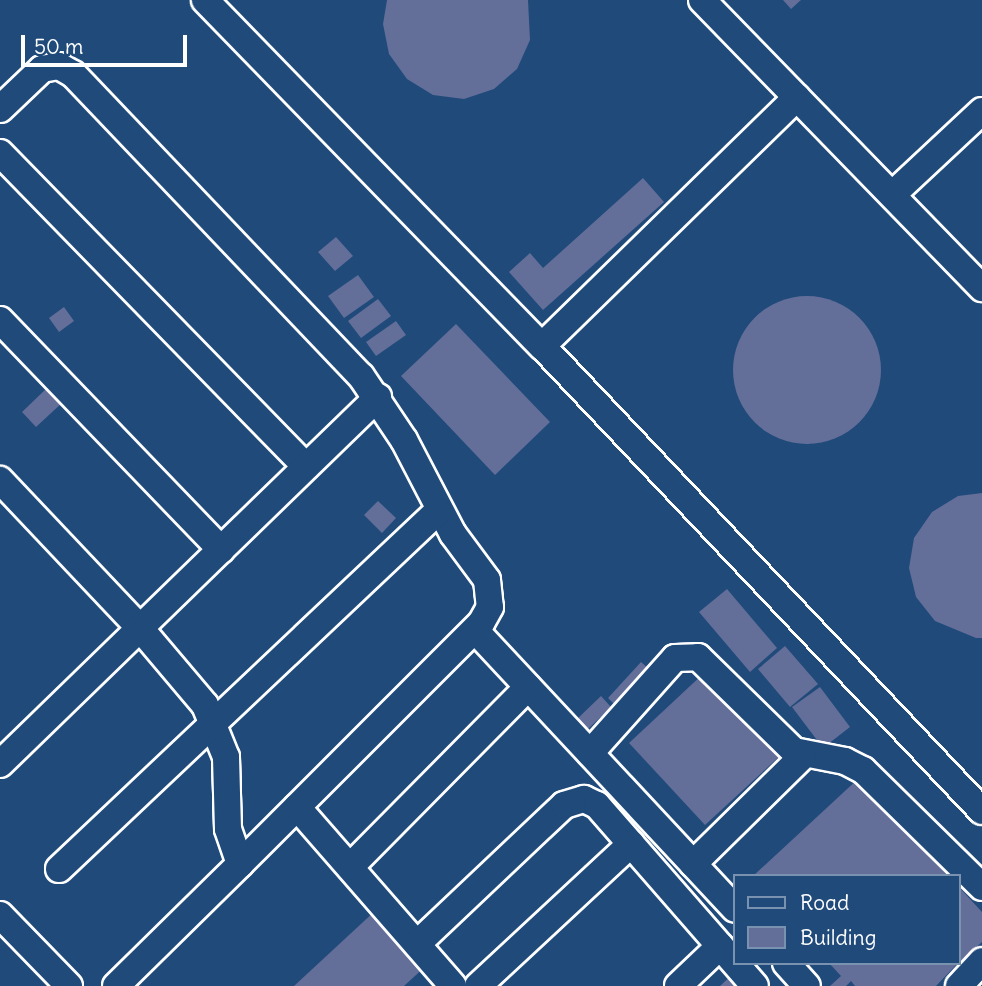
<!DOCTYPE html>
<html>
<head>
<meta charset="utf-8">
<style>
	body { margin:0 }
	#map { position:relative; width:982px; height:986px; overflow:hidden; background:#1f4a7a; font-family:Delius,sans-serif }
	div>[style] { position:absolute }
	.building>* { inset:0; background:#636e99 }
	.round { border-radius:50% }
	.roads { filter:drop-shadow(2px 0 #fff) drop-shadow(-2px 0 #fff) drop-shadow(0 2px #fff) drop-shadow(0 -2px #fff) }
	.minor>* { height:26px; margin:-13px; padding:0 13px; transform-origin:13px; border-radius:13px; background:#1f4a7a }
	span { translate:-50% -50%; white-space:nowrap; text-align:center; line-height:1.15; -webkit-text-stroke:7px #1f4a7a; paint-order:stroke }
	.legend { position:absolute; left:733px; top:874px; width:228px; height:91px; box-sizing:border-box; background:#1f4a7a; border:2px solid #7992af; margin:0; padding:9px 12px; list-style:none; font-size:21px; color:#fff }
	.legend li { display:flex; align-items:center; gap:14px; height:35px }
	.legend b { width:35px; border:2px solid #7992af }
	.scale { position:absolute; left:21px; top:35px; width:166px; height:32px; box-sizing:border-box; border:4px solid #fff; border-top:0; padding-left:9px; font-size:21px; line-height:24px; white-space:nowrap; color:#fff; -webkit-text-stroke:5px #1f4a7a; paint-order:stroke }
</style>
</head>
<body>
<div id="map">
	<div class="building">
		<div style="clip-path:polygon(387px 0,528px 0,530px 40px,517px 69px,494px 89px,464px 99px,433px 95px,407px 79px,389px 54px,383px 24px)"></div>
		<div style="clip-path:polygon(783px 0,801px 0,791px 9px)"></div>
		<div style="clip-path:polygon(643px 178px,664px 202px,543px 310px,509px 272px,530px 253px,543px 268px)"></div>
		<div style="clip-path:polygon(336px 237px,353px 256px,335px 271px,318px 252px)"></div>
		<div style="clip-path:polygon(358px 275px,374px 297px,344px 318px,328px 296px)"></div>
		<div class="round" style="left:733px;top:296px;width:148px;height:148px"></div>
		<div style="clip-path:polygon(378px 299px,391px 316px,361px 338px,348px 321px)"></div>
		<div style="clip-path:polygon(64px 307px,74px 321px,59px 332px,49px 318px)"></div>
		<div style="clip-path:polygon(396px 321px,406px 335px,376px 356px,366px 342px)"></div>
		<div style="clip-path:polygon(456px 324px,550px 422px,495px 475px,401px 376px)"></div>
		<div style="clip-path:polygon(49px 386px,63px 402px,36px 427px,22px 412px)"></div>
		<div style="clip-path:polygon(982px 493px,982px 638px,976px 638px,935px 621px,916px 597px,909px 568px,914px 538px,932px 512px,958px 496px)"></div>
		<div style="clip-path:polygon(378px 501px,396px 518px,382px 533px,364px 515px)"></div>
		<div style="clip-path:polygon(727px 589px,777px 648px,750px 672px,699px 612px)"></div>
		<div style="clip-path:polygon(785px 646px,818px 684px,790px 707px,758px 669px)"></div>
		<div style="clip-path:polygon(641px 662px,648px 668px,615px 705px,608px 698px)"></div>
		<div style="clip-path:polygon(704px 673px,781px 755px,705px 825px,629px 743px)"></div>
		<div style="clip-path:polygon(820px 687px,850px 727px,823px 748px,792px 707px)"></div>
		<div style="clip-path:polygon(601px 696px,611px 707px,586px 731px,576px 720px)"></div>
		<div style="clip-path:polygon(859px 778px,948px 876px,753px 876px)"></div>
		<div style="clip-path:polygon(959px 887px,982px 912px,982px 942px,959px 963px)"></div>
		<div style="clip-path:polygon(376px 910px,427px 965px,404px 986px,294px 986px)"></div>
		<div style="clip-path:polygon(829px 963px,958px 963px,936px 986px,855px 986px,851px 981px,846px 986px,830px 986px,841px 976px)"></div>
		<div style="clip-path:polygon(735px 972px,749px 986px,720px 986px)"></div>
	</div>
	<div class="roads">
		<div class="minor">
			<div style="left:205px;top:0;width:483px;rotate:45.8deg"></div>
			<div style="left:542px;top:346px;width:640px;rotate:46.58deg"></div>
			<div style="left:702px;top:0;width:402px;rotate:45.8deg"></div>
			<div style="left:0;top:109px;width:58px;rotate:-43.6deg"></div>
			<div style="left:42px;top:69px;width:17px;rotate:-10deg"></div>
			<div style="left:59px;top:66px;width:16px;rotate:30deg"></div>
			<div style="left:73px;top:74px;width:417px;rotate:46.4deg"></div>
			<div style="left:361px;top:376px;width:77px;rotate:56.1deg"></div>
			<div style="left:404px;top:440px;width:106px;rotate:62.5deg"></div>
			<div style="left:453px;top:534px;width:57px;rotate:53.5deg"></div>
			<div style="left:487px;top:580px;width:27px;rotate:84deg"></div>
			<div style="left:490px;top:607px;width:18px;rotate:119deg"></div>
			<div style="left:481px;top:623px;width:341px;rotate:135deg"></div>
			<div style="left:240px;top:864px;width:37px;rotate:-109deg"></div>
			<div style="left:228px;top:829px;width:72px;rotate:-91.6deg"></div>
			<div style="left:226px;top:757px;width:56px;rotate:-112deg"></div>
			<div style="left:205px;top:705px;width:101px;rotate:-130.2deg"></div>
			<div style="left:140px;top:628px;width:204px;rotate:-133.4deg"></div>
			<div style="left:0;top:153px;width:438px;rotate:45.7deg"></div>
			<div style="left:892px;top:195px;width:123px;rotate:-43deg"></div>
			<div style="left:0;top:320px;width:319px;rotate:46.1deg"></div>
			<div style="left:542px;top:346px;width:356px;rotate:-44.3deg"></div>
			<div style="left:475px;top:630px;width:381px;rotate:47deg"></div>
			<div style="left:590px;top:753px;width:127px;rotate:-48.2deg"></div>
			<div style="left:675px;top:658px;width:23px;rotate:-2deg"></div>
			<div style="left:698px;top:657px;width:134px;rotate:44.4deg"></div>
			<div style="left:794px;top:751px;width:52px;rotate:11.1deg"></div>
			<div style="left:845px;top:761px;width:20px;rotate:27deg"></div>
			<div style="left:863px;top:770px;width:167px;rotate:44.5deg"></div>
			<div style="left:0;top:764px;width:527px;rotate:-44.15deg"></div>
			<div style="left:297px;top:807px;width:237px;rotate:48.9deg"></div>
			<div style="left:693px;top:864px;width:154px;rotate:-44.5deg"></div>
			<div style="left:350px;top:867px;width:253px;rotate:-45.3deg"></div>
			<div style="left:59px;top:869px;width:521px;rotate:-43.37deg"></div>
			<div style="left:0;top:915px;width:99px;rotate:45.8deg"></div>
			<div style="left:417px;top:944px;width:202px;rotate:-43.4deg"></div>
			<div style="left:564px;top:805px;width:21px;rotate:-17deg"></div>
			<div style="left:584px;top:799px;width:14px;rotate:25deg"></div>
			<div style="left:597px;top:805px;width:240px;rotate:48.9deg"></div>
			<div style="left:786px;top:963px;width:31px;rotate:48deg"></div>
			<div style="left:116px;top:986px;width:174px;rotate:-44.5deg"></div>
			<div style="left:478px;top:986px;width:209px;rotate:-42.9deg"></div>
			<div style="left:678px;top:986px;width:58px;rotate:-43.6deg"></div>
			<div style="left:959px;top:986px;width:34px;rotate:-47deg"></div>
		</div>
	</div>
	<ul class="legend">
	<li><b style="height:9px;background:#1f4a7a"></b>Road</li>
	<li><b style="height:19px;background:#636e99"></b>Building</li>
	</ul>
	<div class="scale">50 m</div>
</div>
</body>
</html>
